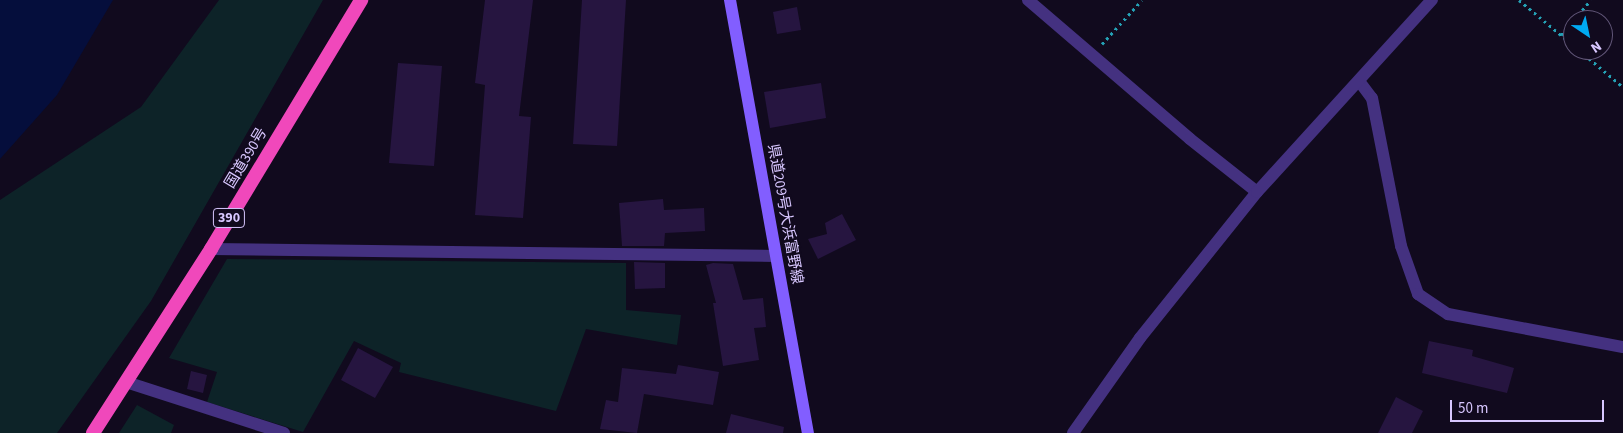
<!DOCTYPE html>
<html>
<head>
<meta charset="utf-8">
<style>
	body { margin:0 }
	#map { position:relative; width:1623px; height:433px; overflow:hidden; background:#110a1e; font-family:"Source Sans 3","Noto Sans JP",sans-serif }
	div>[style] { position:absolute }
	.green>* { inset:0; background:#0d2328 }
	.water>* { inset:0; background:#050e3c }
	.building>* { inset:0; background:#261540 }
	.path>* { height:3px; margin-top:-1.5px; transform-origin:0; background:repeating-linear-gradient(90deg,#24a2b6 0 2.5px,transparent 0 6.5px) }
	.minor>* { height:12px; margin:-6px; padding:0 6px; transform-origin:6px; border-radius:6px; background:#443180 }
	.tertiary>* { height:12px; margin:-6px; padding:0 6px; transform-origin:6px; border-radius:6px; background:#443180 }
	.secondary>* { height:12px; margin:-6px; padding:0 6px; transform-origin:6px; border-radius:6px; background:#825eff }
	.trunk>* { height:14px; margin:-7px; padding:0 7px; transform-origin:7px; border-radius:7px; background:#f048bb }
	span { translate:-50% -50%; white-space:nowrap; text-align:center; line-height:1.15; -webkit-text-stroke:4px #110a1e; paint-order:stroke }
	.shield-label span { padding:1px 4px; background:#110a1e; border:1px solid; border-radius:4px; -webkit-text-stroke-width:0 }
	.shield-label { font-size:14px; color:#d8c7ff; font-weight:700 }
	.street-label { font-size:15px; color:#d8c7ff }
	.north { position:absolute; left:1563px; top:10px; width:50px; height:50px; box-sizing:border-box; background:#110a1e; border:1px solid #615678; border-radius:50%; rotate:146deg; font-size:14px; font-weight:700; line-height:20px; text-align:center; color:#d8c7ff }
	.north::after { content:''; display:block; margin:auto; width:18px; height:22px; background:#00aaf2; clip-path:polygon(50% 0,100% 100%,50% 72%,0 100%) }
	.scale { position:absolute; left:1450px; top:400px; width:154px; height:22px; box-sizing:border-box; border:2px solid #d8c7ff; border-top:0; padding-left:6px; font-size:15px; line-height:18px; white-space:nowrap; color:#d8c7ff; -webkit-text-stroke:4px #110a1e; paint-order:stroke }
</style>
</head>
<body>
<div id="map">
	<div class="green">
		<div style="clip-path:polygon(219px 0,323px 0,151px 301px,57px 433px,0 433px,0 200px,141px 107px)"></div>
		<div style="clip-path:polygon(227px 259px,626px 263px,626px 310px,681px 315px,677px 345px,586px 329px,556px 411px,399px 372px,401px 363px,354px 341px,303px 432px,207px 402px,217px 372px,169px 358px)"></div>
		<div style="clip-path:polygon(137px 405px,174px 425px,171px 433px,119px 433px)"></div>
	</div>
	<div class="water">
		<div style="clip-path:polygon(0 0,113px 0,57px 95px,0 159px)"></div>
	</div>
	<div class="building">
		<div style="clip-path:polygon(485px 0,533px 0,519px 116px,531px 117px,523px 218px,475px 215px,485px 85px,475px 83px)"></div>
		<div style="clip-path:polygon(582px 0,626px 0,617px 146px,573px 144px)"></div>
		<div style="clip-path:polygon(797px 7px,801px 30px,777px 34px,773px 12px)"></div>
		<div style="clip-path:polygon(398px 63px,442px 66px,434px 166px,389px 163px)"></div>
		<div style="clip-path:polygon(821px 83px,826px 118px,770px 128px,764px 92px)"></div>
		<div style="clip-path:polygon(663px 199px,664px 210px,704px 208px,705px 231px,665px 233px,664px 246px,622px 246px,619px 203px)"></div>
		<div style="clip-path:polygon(842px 214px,856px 240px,818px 259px,808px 239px,827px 234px,825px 223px)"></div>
		<div style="clip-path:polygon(634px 262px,665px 263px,665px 288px,635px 289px)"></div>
		<div style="clip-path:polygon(713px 263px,733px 264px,743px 300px,763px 298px,766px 327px,754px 328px,759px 360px,723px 366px,713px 303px,716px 303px,706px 265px)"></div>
		<div style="clip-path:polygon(1429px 341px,1473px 350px,1472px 356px,1514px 368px,1507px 393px,1422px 373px)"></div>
		<div style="clip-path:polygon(358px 348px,393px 367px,375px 398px,341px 380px)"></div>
		<div style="clip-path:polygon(678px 365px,719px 372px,713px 405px,644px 394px,637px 433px,600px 429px,606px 400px,618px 402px,622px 368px,676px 374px)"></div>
		<div style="clip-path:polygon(191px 371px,207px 375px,203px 393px,187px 389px)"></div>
		<div style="clip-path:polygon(1396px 397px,1423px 411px,1412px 433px,1378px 433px)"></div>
		<div style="clip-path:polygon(731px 414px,784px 427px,783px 433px,726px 433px)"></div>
	</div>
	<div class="path">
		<div style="left:1519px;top:0;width:70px;rotate:39.8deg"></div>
		<div style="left:1574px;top:20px;width:26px;rotate:-50deg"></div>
		<div style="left:1561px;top:35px;width:18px;rotate:-49deg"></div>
		<div style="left:1102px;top:44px;width:59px;rotate:-47.7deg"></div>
		<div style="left:1579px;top:50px;width:57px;rotate:40.1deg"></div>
	</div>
	<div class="minor">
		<div style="left:1028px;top:0;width:213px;rotate:40.6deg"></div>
		<div style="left:1190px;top:139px;width:85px;rotate:38.3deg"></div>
		<div style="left:1359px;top:81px;width:21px;rotate:53deg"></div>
		<div style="left:1372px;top:98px;width:151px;rotate:78.9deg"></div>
		<div style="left:1401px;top:246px;width:51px;rotate:70.5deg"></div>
		<div style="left:1418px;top:294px;width:36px;rotate:34deg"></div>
		<div style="left:1448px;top:314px;width:178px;rotate:10.7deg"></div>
		<div style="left:211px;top:249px;width:565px;rotate:0.71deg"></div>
		<div style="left:126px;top:382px;width:166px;rotate:17.9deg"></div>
	</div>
	<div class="tertiary">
		<div style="left:1073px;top:433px;width:116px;rotate:-54.8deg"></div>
		<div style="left:1140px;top:338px;width:187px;rotate:-51.3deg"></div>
		<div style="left:1257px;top:192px;width:260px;rotate:-47.7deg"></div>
	</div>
	<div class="secondary">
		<div style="left:730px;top:0;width:440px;rotate:79.8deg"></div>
	</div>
	<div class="trunk">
		<div style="left:93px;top:433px;width:219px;rotate:-57.3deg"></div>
		<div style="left:211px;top:249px;width:291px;rotate:-58.9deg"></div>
	</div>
	<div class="shield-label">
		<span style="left:229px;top:218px">390</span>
	</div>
	<div class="street-label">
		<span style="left:246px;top:158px;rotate:-59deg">国道390号</span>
		<span style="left:785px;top:214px;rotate:80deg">県道209号大浜富野線</span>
	</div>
	<div class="north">N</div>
	<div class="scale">50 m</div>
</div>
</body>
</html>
